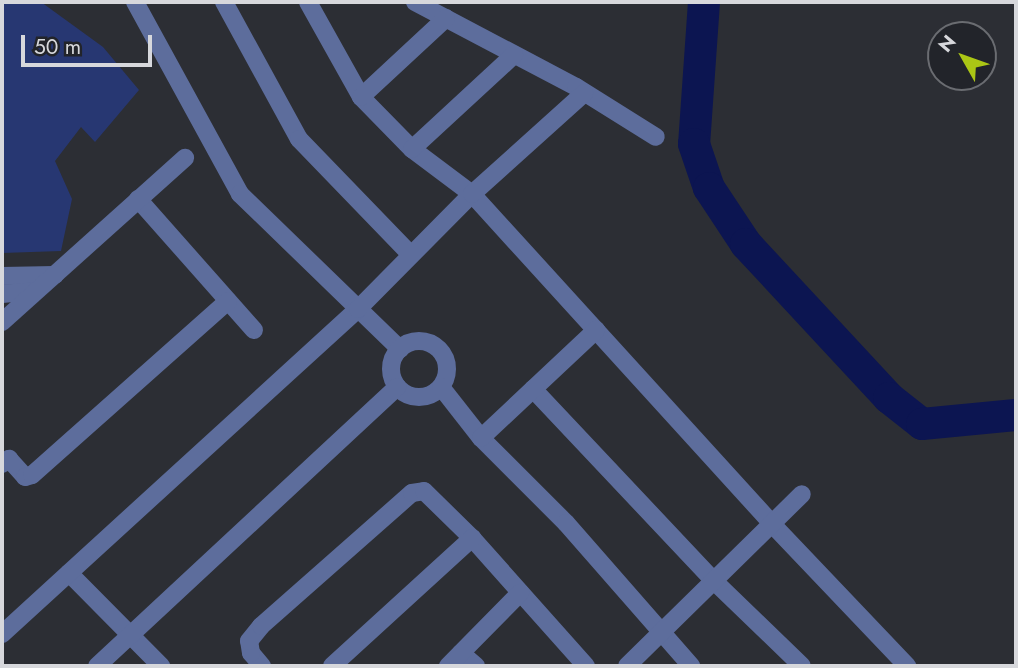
<!DOCTYPE html>
<html>
<head>
<meta charset="utf-8">
<style>
	body { margin:0 }
	#map { position:relative; width:1018px; height:668px; overflow:hidden; background:#2c2e34; font-family:Jost,sans-serif }
	div>[style] { position:absolute }
	.green>* { inset:0; background:#273772 }
	.river>* { height:32px; margin:-16px; padding:0 16px; transform-origin:16px; border-radius:16px; background:#0c1551 }
	.minor>* { height:18px; margin:-9px; padding:0 9px; transform-origin:9px; border-radius:9px; background:#5d6d9c }
	.minor>.ring { margin:-9px; padding:0; box-sizing:content-box; background:none; border:18px solid #5d6d9c; border-radius:50% }
	span { translate:-50% -50%; white-space:nowrap; text-align:center; line-height:1.15; -webkit-text-stroke:6px #22242a; paint-order:stroke }
	.frame { position:absolute; inset:0; border:4px solid #d7d8dc; pointer-events:none }
	.north { position:absolute; left:927px; top:21px; width:70px; height:70px; box-sizing:border-box; background:#22242a; border:2px solid #6a6c71; border-radius:50%; rotate:310deg; font-size:19px; font-weight:700; line-height:28px; text-align:center; color:#d7d8dc }
	.north::after { content:''; display:block; margin:auto; width:24px; height:32px; background:#abc615; clip-path:polygon(50% 0,100% 100%,50% 72%,0 100%) }
	.scale { position:absolute; left:21px; top:35px; width:131px; height:32px; box-sizing:border-box; border:4px solid #d7d8dc; border-top:0; padding-left:9px; font-size:21px; line-height:24px; white-space:nowrap; color:#d7d8dc; -webkit-text-stroke:5px #22242a; paint-order:stroke }
</style>
</head>
<body>
<div id="map">
	<div class="green">
		<div style="clip-path:polygon(2px 2px,41px 2px,103px 47px,139px 90px,95px 142px,81px 127px,55px 161px,72px 199px,61px 251px,2px 253px)"></div>
	</div>
	<div class="river">
		<div style="left:704px;top:2px;width:142px;rotate:94deg"></div>
		<div style="left:694px;top:144px;width:46px;rotate:71.2deg"></div>
		<div style="left:709px;top:188px;width:67px;rotate:56.5deg"></div>
		<div style="left:746px;top:244px;width:210px;rotate:47.1deg"></div>
		<div style="left:889px;top:398px;width:42px;rotate:38.2deg"></div>
		<div style="left:922px;top:424px;width:94px;rotate:-5.5deg"></div>
	</div>
	<div class="minor">
		<div style="left:135px;top:2px;width:219px;rotate:61.3deg"></div>
		<div style="left:240px;top:194px;width:223px;rotate:44.1deg"></div>
		<div style="left:224px;top:2px;width:156px;rotate:61.3deg"></div>
		<div style="left:299px;top:139px;width:160px;rotate:46deg"></div>
		<div style="left:308px;top:2px;width:109px;rotate:60.8deg"></div>
		<div style="left:361px;top:97px;width:73px;rotate:45.6deg"></div>
		<div style="left:412px;top:149px;width:75px;rotate:36.9deg"></div>
		<div style="left:472px;top:194px;width:446px;rotate:47.7deg"></div>
		<div style="left:772px;top:524px;width:196px;rotate:46.4deg"></div>
		<div style="left:415px;top:2px;width:182px;rotate:27.8deg"></div>
		<div style="left:576px;top:87px;width:94px;rotate:32deg"></div>
		<div style="left:361px;top:97px;width:116px;rotate:-42.9deg"></div>
		<div style="left:412px;top:149px;width:139px;rotate:-42.7deg"></div>
		<div style="left:138px;top:199px;width:175px;rotate:48.5deg"></div>
		<div style="left:2px;top:276px;width:53px;rotate:-1.1deg"></div>
		<div style="left:2px;top:294px;width:33px;rotate:-5deg"></div>
		<div style="left:2px;top:322px;width:246px;rotate:-41.9deg"></div>
		<div class="ring" style="left:391px;top:341px;width:38px;height:38px"></div>
		<div style="left:441px;top:387px;width:65px;rotate:51.9deg"></div>
		<div style="left:481px;top:438px;width:120px;rotate:45deg"></div>
		<div style="left:566px;top:523px;width:190px;rotate:48.8deg"></div>
		<div style="left:533px;top:389px;width:264px;rotate:46.7deg"></div>
		<div style="left:714px;top:581px;width:122px;rotate:44deg"></div>
		<div style="left:481px;top:438px;width:158px;rotate:-43.2deg"></div>
		<div style="left:2px;top:464px;width:9px;rotate:-36deg"></div>
		<div style="left:9px;top:459px;width:24px;rotate:48deg"></div>
		<div style="left:25px;top:477px;width:7px;rotate:-16deg"></div>
		<div style="left:32px;top:475px;width:262px;rotate:-41.6deg"></div>
		<div style="left:69px;top:573px;width:131px;rotate:45.3deg"></div>
		<div style="left:2px;top:634px;width:482px;rotate:-42.4deg"></div>
		<div style="left:358px;top:309px;width:162px;rotate:-45.3deg"></div>
		<div style="left:472px;top:194px;width:151px;rotate:-42deg"></div>
		<div style="left:461px;top:653px;width:20px;rotate:41deg"></div>
		<div style="left:97px;top:666px;width:410px;rotate:-42.9deg"></div>
		<div style="left:262px;top:666px;width:17px;rotate:-130deg"></div>
		<div style="left:251px;top:653px;width:12px;rotate:-99deg"></div>
		<div style="left:249px;top:641px;width:19px;rotate:-51deg"></div>
		<div style="left:261px;top:626px;width:201px;rotate:-41.4deg"></div>
		<div style="left:412px;top:493px;width:12px;rotate:-9deg"></div>
		<div style="left:424px;top:491px;width:67px;rotate:44.4deg"></div>
		<div style="left:472px;top:538px;width:171px;rotate:48.3deg"></div>
		<div style="left:332px;top:666px;width:190px;rotate:-42.4deg"></div>
		<div style="left:448px;top:666px;width:103px;rotate:-45.4deg"></div>
		<div style="left:627px;top:666px;width:245px;rotate:-44.5deg"></div>
	</div>
	<div class="frame"></div>
	<div class="north">N</div>
	<div class="scale">50 m</div>
</div>
</body>
</html>
